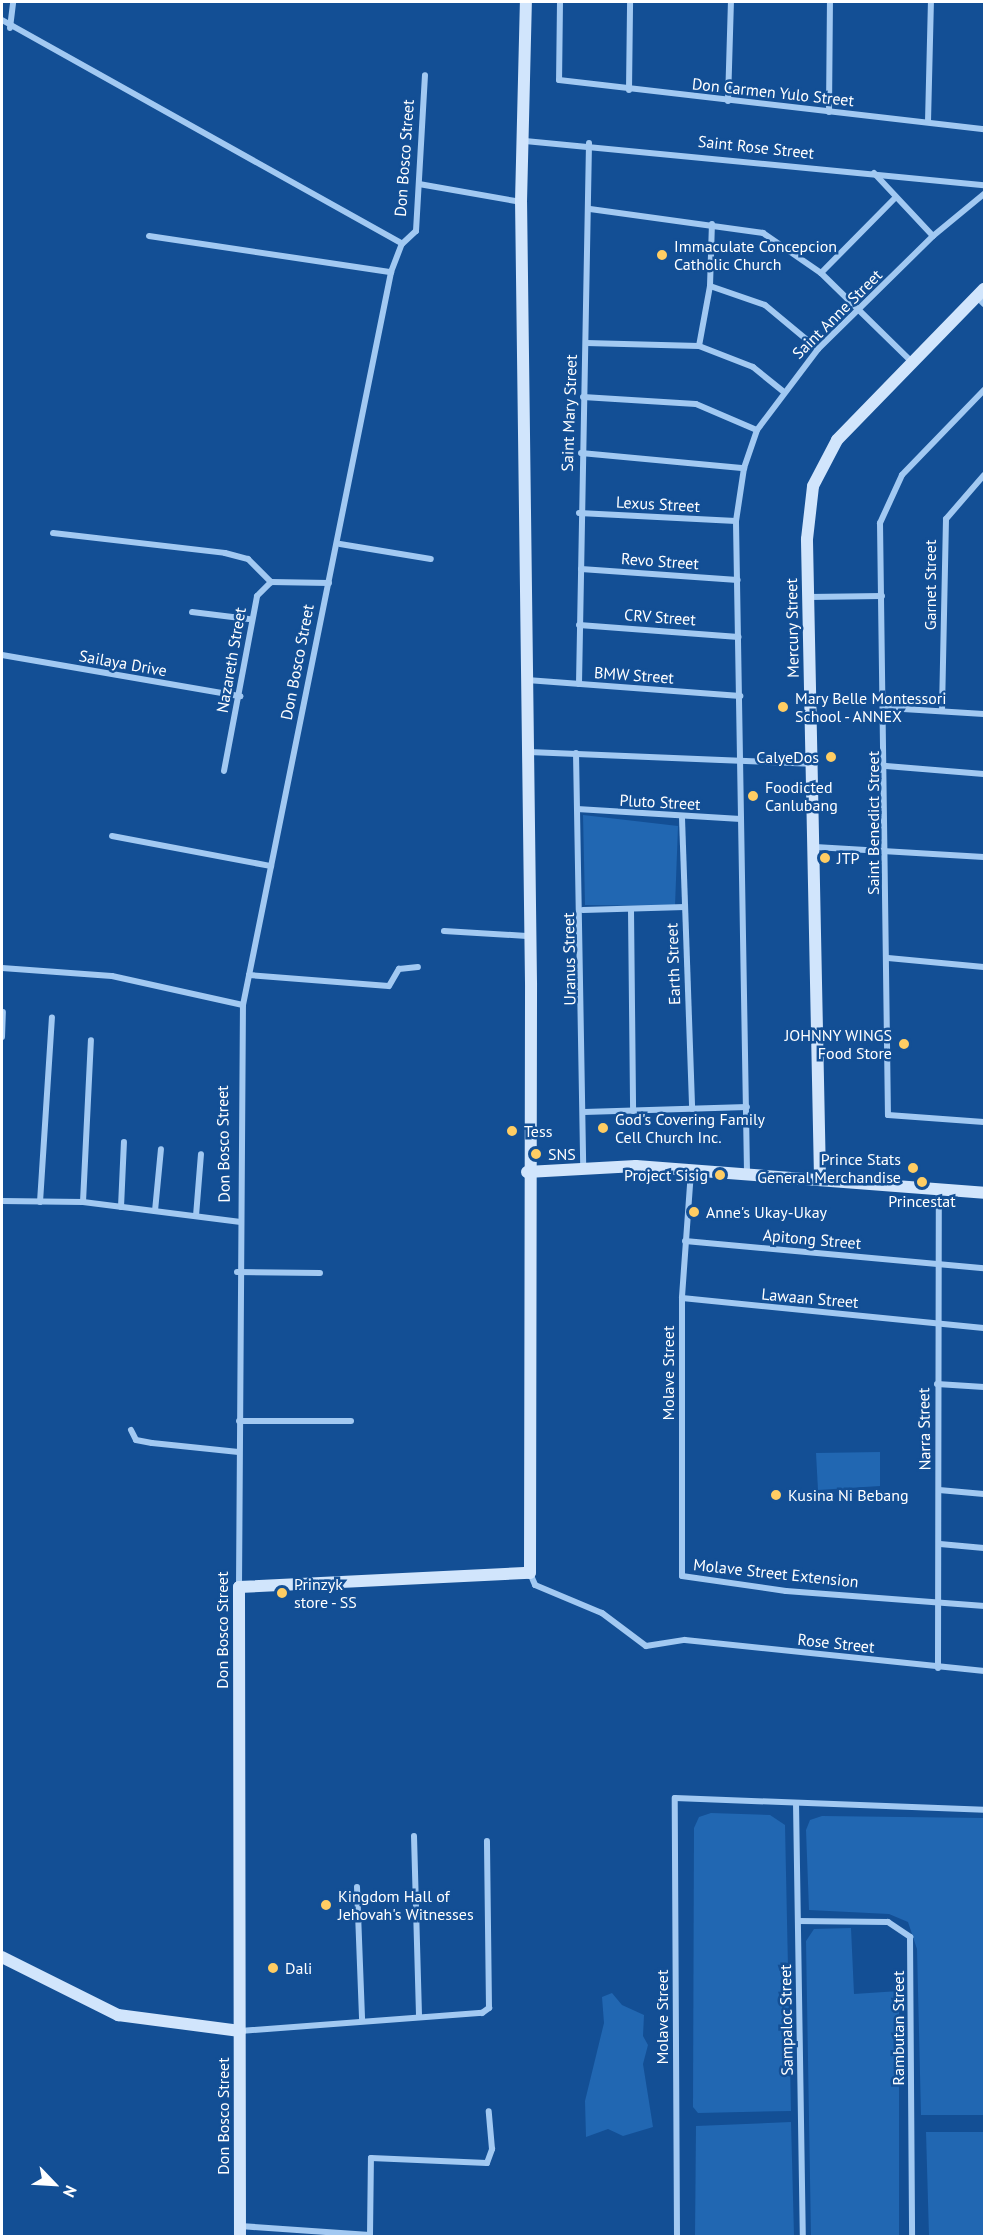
<!DOCTYPE html>
<html>
<head>
<meta charset="utf-8">
<style>
	body { margin:0 }
	#map { position:relative; width:986px; height:2238px; overflow:hidden; background:#134f95; font-family:"PT Sans",sans-serif }
	div>[style] { position:absolute }
	.green>* { inset:0; background:#2167b2 }
	.street>* { height:6px; margin:-3px; padding:0 3px; transform-origin:3px; border-radius:3px; background:#a2c9f2 }
	.secondary>* { height:12px; margin:-6px; padding:0 6px; transform-origin:6px; border-radius:6px; background:#d1e5fc }
	.dots>* { width:16px; height:16px; translate:-50% -50%; box-sizing:border-box; border:3px solid #134f95; border-radius:50% }
	span { translate:-50% -50%; white-space:nowrap; text-align:center; line-height:1.15; -webkit-text-stroke:5px #134f95; paint-order:stroke }
	.street-label { font-size:16px; color:#fff }
	.poi-label { font-size:16px; color:#fff }
	.left { translate:0 -50%; text-align:left }
	.right { translate:-100% -50%; text-align:right }
	.frame { position:absolute; inset:0; border:3px solid #fff; pointer-events:none }
	.north { position:absolute; left:24px; top:2154px; width:60px; height:60px; -webkit-text-stroke:4px #134f95; paint-order:stroke; rotate:115deg; font-size:16px; font-weight:700; line-height:24px; text-align:center; color:#fff }
	.north::after { content:''; display:block; margin:auto; width:21px; height:27px; background:#fff; clip-path:polygon(50% 0,100% 100%,50% 72%,0 100%) }
</style>
</head>
<body>
<div id="map">
	<div class="green">
		<div style="clip-path:polygon(583px 815px,678px 826px,675px 906px,585px 905px)"></div>
		<div style="clip-path:polygon(880px 1452px,880px 1486px,818px 1490px,816px 1453px)"></div>
		<div style="clip-path:polygon(711px 1813px,770px 1815px,785px 1825px,791px 2111px,698px 2113px,693px 2107px,694px 1828px,699px 1817px)"></div>
		<div style="clip-path:polygon(822px 1816px,984px 1818px,984px 2115px,921px 2115px,917px 1949px,908px 1922px,889px 1914px,809px 1910px,806px 1830px,810px 1820px)"></div>
		<div style="clip-path:polygon(851px 1928px,854px 1994px,899px 1991px,899px 2236px,811px 2236px,806px 1941px,814px 1929px)"></div>
		<div style="clip-path:polygon(612px 1993px,622px 2005px,644px 2015px,643px 2036px,648px 2045px,643px 2064px,653px 2127px,623px 2136px,608px 2129px,586px 2137px,585px 2101px,604px 2023px,602px 1997px)"></div>
		<div style="clip-path:polygon(791px 2122px,794px 2236px,695px 2236px,696px 2126px)"></div>
		<div style="clip-path:polygon(926px 2132px,984px 2132px,984px 2236px,929px 2236px)"></div>
	</div>
	<div class="street">
		<div style="left:560px;top:2px;width:78px;rotate:90.7deg"></div>
		<div style="left:559px;top:80px;width:428px;rotate:6.6deg"></div>
		<div style="left:2px;top:20px;width:458px;rotate:29.2deg"></div>
		<div style="left:10px;top:28px;width:26px;rotate:-83deg"></div>
		<div style="left:629px;top:90px;width:88px;rotate:-89.3deg"></div>
		<div style="left:728px;top:101px;width:99px;rotate:-88.3deg"></div>
		<div style="left:829px;top:112px;width:110px;rotate:-89.5deg"></div>
		<div style="left:928px;top:122px;width:120px;rotate:-88.6deg"></div>
		<div style="left:525px;top:141px;width:461px;rotate:5.5deg"></div>
		<div style="left:874px;top:173px;width:86px;rotate:46.9deg"></div>
		<div style="left:419px;top:184px;width:104px;rotate:10deg"></div>
		<div style="left:590px;top:209px;width:175px;rotate:7.9deg"></div>
		<div style="left:763px;top:233px;width:70px;rotate:34.6deg"></div>
		<div style="left:821px;top:273px;width:126px;rotate:44.4deg"></div>
		<div style="left:149px;top:236px;width:245px;rotate:8.5deg"></div>
		<div style="left:821px;top:273px;width:105px;rotate:-45.4deg"></div>
		<div style="left:710px;top:286px;width:58px;rotate:19.1deg"></div>
		<div style="left:765px;top:305px;width:69px;rotate:39.7deg"></div>
		<div style="left:977px;top:297px;width:10px;rotate:45deg"></div>
		<div style="left:586px;top:343px;width:113px;rotate:1.5deg"></div>
		<div style="left:699px;top:346px;width:58px;rotate:21.3deg"></div>
		<div style="left:753px;top:367px;width:38px;rotate:39deg"></div>
		<div style="left:699px;top:346px;width:61px;rotate:-79.6deg"></div>
		<div style="left:710px;top:286px;width:62px;rotate:-88.2deg"></div>
		<div style="left:984px;top:390px;width:118px;rotate:134deg"></div>
		<div style="left:902px;top:475px;width:53px;rotate:114.6deg"></div>
		<div style="left:880px;top:523px;width:592px;rotate:89.23deg"></div>
		<div style="left:888px;top:1115px;width:96px;rotate:4.2deg"></div>
		<div style="left:583px;top:397px;width:113px;rotate:3.5deg"></div>
		<div style="left:696px;top:404px;width:66px;rotate:23.1deg"></div>
		<div style="left:581px;top:453px;width:164px;rotate:5.3deg"></div>
		<div style="left:579px;top:513px;width:157px;rotate:2.9deg"></div>
		<div style="left:53px;top:533px;width:173px;rotate:6.6deg"></div>
		<div style="left:225px;top:553px;width:24px;rotate:15deg"></div>
		<div style="left:248px;top:559px;width:33px;rotate:45deg"></div>
		<div style="left:340px;top:544px;width:92px;rotate:9.4deg"></div>
		<div style="left:581px;top:569px;width:157px;rotate:4deg"></div>
		<div style="left:809px;top:597px;width:73px;rotate:-0.8deg"></div>
		<div style="left:192px;top:612px;width:57px;rotate:7deg"></div>
		<div style="left:579px;top:625px;width:160px;rotate:4.3deg"></div>
		<div style="left:2px;top:655px;width:242px;rotate:9.8deg"></div>
		<div style="left:527px;top:680px;width:214px;rotate:4.3deg"></div>
		<div style="left:579px;top:684px;width:541px;rotate:-88.94deg"></div>
		<div style="left:887px;top:708px;width:97px;rotate:3.5deg"></div>
		<div style="left:942px;top:710px;width:191px;rotate:-88.8deg"></div>
		<div style="left:946px;top:519px;width:58px;rotate:-49.2deg"></div>
		<div style="left:529px;top:752px;width:281px;rotate:2.4deg"></div>
		<div style="left:576px;top:753px;width:413px;rotate:89deg"></div>
		<div style="left:886px;top:766px;width:98px;rotate:4.7deg"></div>
		<div style="left:224px;top:771px;width:178px;rotate:-79.3deg"></div>
		<div style="left:257px;top:596px;width:20px;rotate:-45deg"></div>
		<div style="left:271px;top:582px;width:58px;rotate:1deg"></div>
		<div style="left:577px;top:809px;width:164px;rotate:3.5deg"></div>
		<div style="left:682px;top:818px;width:291px;rotate:88deg"></div>
		<div style="left:112px;top:836px;width:162px;rotate:10.7deg"></div>
		<div style="left:815px;top:847px;width:169px;rotate:3.4deg"></div>
		<div style="left:583px;top:910px;width:102px;rotate:-1.7deg"></div>
		<div style="left:631px;top:910px;width:201px;rotate:89.4deg"></div>
		<div style="left:444px;top:931px;width:83px;rotate:3.4deg"></div>
		<div style="left:888px;top:958px;width:96px;rotate:5.4deg"></div>
		<div style="left:2px;top:968px;width:110px;rotate:4.2deg"></div>
		<div style="left:112px;top:976px;width:134px;rotate:12.5deg"></div>
		<div style="left:249px;top:975px;width:140px;rotate:4.5deg"></div>
		<div style="left:389px;top:986px;width:20px;rotate:-60deg"></div>
		<div style="left:399px;top:969px;width:19px;rotate:-6deg"></div>
		<div style="left:2px;top:1037px;width:25px;rotate:-88deg"></div>
		<div style="left:584px;top:1112px;width:163px;rotate:-1.8deg"></div>
		<div style="left:691px;top:1171px;width:127px;rotate:94.1deg"></div>
		<div style="left:682px;top:1298px;width:278px;rotate:90deg"></div>
		<div style="left:682px;top:1576px;width:105px;rotate:8.2deg"></div>
		<div style="left:786px;top:1591px;width:199px;rotate:4.3deg"></div>
		<div style="left:747px;top:1172px;width:651px;rotate:-90.97deg"></div>
		<div style="left:736px;top:521px;width:54px;rotate:-81.4deg"></div>
		<div style="left:744px;top:468px;width:40px;rotate:-71.1deg"></div>
		<div style="left:757px;top:430px;width:101px;rotate:-53deg"></div>
		<div style="left:818px;top:349px;width:161px;rotate:-44.5deg"></div>
		<div style="left:933px;top:236px;width:66px;rotate:-39.5deg"></div>
		<div style="left:2px;top:1201px;width:81px;rotate:0.7deg"></div>
		<div style="left:83px;top:1202px;width:159px;rotate:7.2deg"></div>
		<div style="left:40px;top:1202px;width:185px;rotate:-86.3deg"></div>
		<div style="left:83px;top:1202px;width:162px;rotate:-87.2deg"></div>
		<div style="left:121px;top:1207px;width:65px;rotate:-87.4deg"></div>
		<div style="left:155px;top:1211px;width:62px;rotate:-84.5deg"></div>
		<div style="left:196px;top:1216px;width:62px;rotate:-85.4deg"></div>
		<div style="left:685px;top:1241px;width:300px;rotate:5.2deg"></div>
		<div style="left:237px;top:1272px;width:83px;rotate:0.7deg"></div>
		<div style="left:682px;top:1298px;width:303px;rotate:5.7deg"></div>
		<div style="left:937px;top:1384px;width:47px;rotate:3.7deg"></div>
		<div style="left:239px;top:1421px;width:112px"></div>
		<div style="left:131px;top:1430px;width:11px;rotate:63deg"></div>
		<div style="left:136px;top:1440px;width:16px;rotate:11deg"></div>
		<div style="left:152px;top:1443px;width:87px;rotate:5.9deg"></div>
		<div style="left:939px;top:1490px;width:45px;rotate:5.1deg"></div>
		<div style="left:940px;top:1544px;width:44px;rotate:5.2deg"></div>
		<div style="left:530px;top:1573px;width:13px;rotate:67deg"></div>
		<div style="left:535px;top:1585px;width:73px;rotate:22.7deg"></div>
		<div style="left:602px;top:1613px;width:55px;rotate:36.9deg"></div>
		<div style="left:646px;top:1646px;width:39px;rotate:-9deg"></div>
		<div style="left:685px;top:1640px;width:301px;rotate:5.9deg"></div>
		<div style="left:239px;top:1587px;width:582px;rotate:-89.61deg"></div>
		<div style="left:243px;top:1005px;width:748px;rotate:-78.58deg"></div>
		<div style="left:391px;top:272px;width:30px;rotate:-69deg"></div>
		<div style="left:402px;top:244px;width:19px;rotate:-43deg"></div>
		<div style="left:416px;top:231px;width:156px;rotate:-86.7deg"></div>
		<div style="left:938px;top:1668px;width:479px;rotate:-89.9deg"></div>
		<div style="left:796px;top:1803px;width:433px;rotate:89.1deg"></div>
		<div style="left:414px;top:1836px;width:180px;rotate:88.4deg"></div>
		<div style="left:357px;top:1887px;width:133px;rotate:87.8deg"></div>
		<div style="left:798px;top:1921px;width:90px;rotate:0.6deg"></div>
		<div style="left:888px;top:1922px;width:27px;rotate:34deg"></div>
		<div style="left:910px;top:1937px;width:299px;rotate:89.6deg"></div>
		<div style="left:240px;top:2031px;width:243px;rotate:-4.3deg"></div>
		<div style="left:482px;top:2013px;width:9px;rotate:-36deg"></div>
		<div style="left:489px;top:2008px;width:167px;rotate:-90.7deg"></div>
		<div style="left:240px;top:2226px;width:130px;rotate:4deg"></div>
		<div style="left:370px;top:2235px;width:77px;rotate:-89.3deg"></div>
		<div style="left:371px;top:2158px;width:116px;rotate:2.5deg"></div>
		<div style="left:487px;top:2163px;width:15px;rotate:-70deg"></div>
		<div style="left:492px;top:2149px;width:38px;rotate:-95deg"></div>
		<div style="left:677px;top:2236px;width:438px;rotate:-90.3deg"></div>
		<div style="left:675px;top:1798px;width:309px;rotate:2.2deg"></div>
	</div>
	<div class="secondary">
		<div style="left:527px;top:1172px;width:109px;rotate:-3.2deg"></div>
		<div style="left:636px;top:1166px;width:349px;rotate:4.4deg"></div>
		<div style="left:820px;top:1178px;width:639px;rotate:-91.17deg"></div>
		<div style="left:807px;top:539px;width:53px;rotate:-83.5deg"></div>
		<div style="left:813px;top:486px;width:52px;rotate:-62.4deg"></div>
		<div style="left:837px;top:440px;width:211px;rotate:-45.8deg"></div>
		<div style="left:2px;top:1957px;width:130px;rotate:26.6deg"></div>
		<div style="left:118px;top:2015px;width:123px;rotate:7.5deg"></div>
		<div style="left:240px;top:2236px;width:649px;rotate:-90.09deg"></div>
		<div style="left:239px;top:1587px;width:291px;rotate:-2.8deg"></div>
		<div style="left:530px;top:1573px;width:590px;rotate:-89.9deg"></div>
		<div style="left:531px;top:983px;width:781px;rotate:-90.73deg"></div>
		<div style="left:521px;top:202px;width:200px;rotate:-88.6deg"></div>
	</div>
	<div class="dots">
		<div style="left:662px;top:255px;background:#ffcd63"></div>
		<div style="left:783px;top:707px;background:#ffcd63"></div>
		<div style="left:831px;top:757px;background:#ffcd63"></div>
		<div style="left:753px;top:796px;background:#ffcd63"></div>
		<div style="left:825px;top:858px;background:#ffcd63"></div>
		<div style="left:904px;top:1044px;background:#ffcd63"></div>
		<div style="left:603px;top:1128px;background:#ffcd63"></div>
		<div style="left:512px;top:1131px;background:#ffcd63"></div>
		<div style="left:536px;top:1154px;background:#ffcd63"></div>
		<div style="left:913px;top:1168px;background:#ffcd63"></div>
		<div style="left:720px;top:1175px;background:#ffcd63"></div>
		<div style="left:922px;top:1182px;background:#ffcd63"></div>
		<div style="left:694px;top:1212px;background:#ffcd63"></div>
		<div style="left:776px;top:1495px;background:#ffcd63"></div>
		<div style="left:282px;top:1593px;background:#ffcd63"></div>
		<div style="left:326px;top:1905px;background:#ffcd63"></div>
		<div style="left:273px;top:1968px;background:#ffcd63"></div>
	</div>
	<div class="street-label">
		<span style="left:773px;top:92px;rotate:6deg">Don Carmen Yulo Street</span>
		<span style="left:756px;top:147px;rotate:6deg">Saint Rose Street</span>
		<span style="left:404px;top:158px;rotate:-86deg">Don Bosco Street</span>
		<span style="left:837px;top:314px;rotate:-45deg">Saint Anne Street</span>
		<span style="left:569px;top:413px;rotate:-88deg">Saint Mary Street</span>
		<span style="left:658px;top:504px;rotate:3deg">Lexus Street</span>
		<span style="left:660px;top:561px;rotate:4deg">Revo Street</span>
		<span style="left:930px;top:585px;rotate:-90deg">Garnet Street</span>
		<span style="left:660px;top:617px;rotate:4deg">CRV Street</span>
		<span style="left:792px;top:628px;rotate:-91deg">Mercury Street</span>
		<span style="left:231px;top:660px;rotate:-80deg">Nazareth Street</span>
		<span style="left:297px;top:662px;rotate:-79deg">Don Bosco Street</span>
		<span style="left:123px;top:663px;rotate:10deg">Sailaya Drive</span>
		<span style="left:634px;top:675px;rotate:4deg">BMW Street</span>
		<span style="left:660px;top:802px;rotate:3deg">Pluto Street</span>
		<span style="left:873px;top:823px;rotate:-90deg">Saint Benedict Street</span>
		<span style="left:569px;top:959px;rotate:-91deg">Uranus Street</span>
		<span style="left:673px;top:964px;rotate:-92deg">Earth Street</span>
		<span style="left:223px;top:1144px;rotate:-91deg">Don Bosco Street</span>
		<span style="left:812px;top:1239px;rotate:5deg">Apitong Street</span>
		<span style="left:810px;top:1298px;rotate:5deg">Lawaan Street</span>
		<span style="left:668px;top:1373px;rotate:-90deg">Molave Street</span>
		<span style="left:924px;top:1429px;rotate:-91deg">Narra Street</span>
		<span style="left:776px;top:1573px;rotate:6deg">Molave Street Extension</span>
		<span style="left:222px;top:1630px;rotate:-90deg">Don Bosco Street</span>
		<span style="left:836px;top:1643px;rotate:6deg">Rose Street</span>
		<span style="left:662px;top:2017px;rotate:-90deg">Molave Street</span>
		<span style="left:786px;top:2020px;rotate:-91deg">Sampaloc Street</span>
		<span style="left:898px;top:2028px;rotate:-90deg">Rambutan Street</span>
		<span style="left:223px;top:2116px;rotate:-90deg">Don Bosco Street</span>
	</div>
	<div class="poi-label">
		<span class="left" style="left:674px;top:255px">Immaculate Concepcion<br>Catholic Church</span>
		<span class="left" style="left:795px;top:707px">Mary Belle Montessori<br>School - ANNEX</span>
		<span class="right" style="left:819px;top:757px">CalyeDos</span>
		<span class="left" style="left:765px;top:796px">Foodicted<br>Canlubang</span>
		<span class="left" style="left:837px;top:858px">JTP</span>
		<span class="right" style="left:892px;top:1044px">JOHNNY WINGS<br>Food Store</span>
		<span class="left" style="left:615px;top:1128px">God's Covering Family<br>Cell Church Inc.</span>
		<span class="left" style="left:524px;top:1131px">Tess</span>
		<span class="left" style="left:548px;top:1154px">SNS</span>
		<span class="right" style="left:901px;top:1168px">Prince Stats<br>General Merchandise</span>
		<span class="right" style="left:708px;top:1175px">Project Sisig</span>
		<span style="left:922px;top:1201px">Princestat</span>
		<span class="left" style="left:706px;top:1212px">Anne's Ukay-Ukay</span>
		<span class="left" style="left:788px;top:1495px">Kusina Ni Bebang</span>
		<span class="left" style="left:294px;top:1593px">Prinzyk<br>store - SS</span>
		<span class="left" style="left:338px;top:1905px">Kingdom Hall of<br>Jehovah's Witnesses</span>
		<span class="left" style="left:285px;top:1968px">Dali</span>
	</div>
	<div class="frame"></div>
	<div class="north">N</div>
</div>
</body>
</html>
